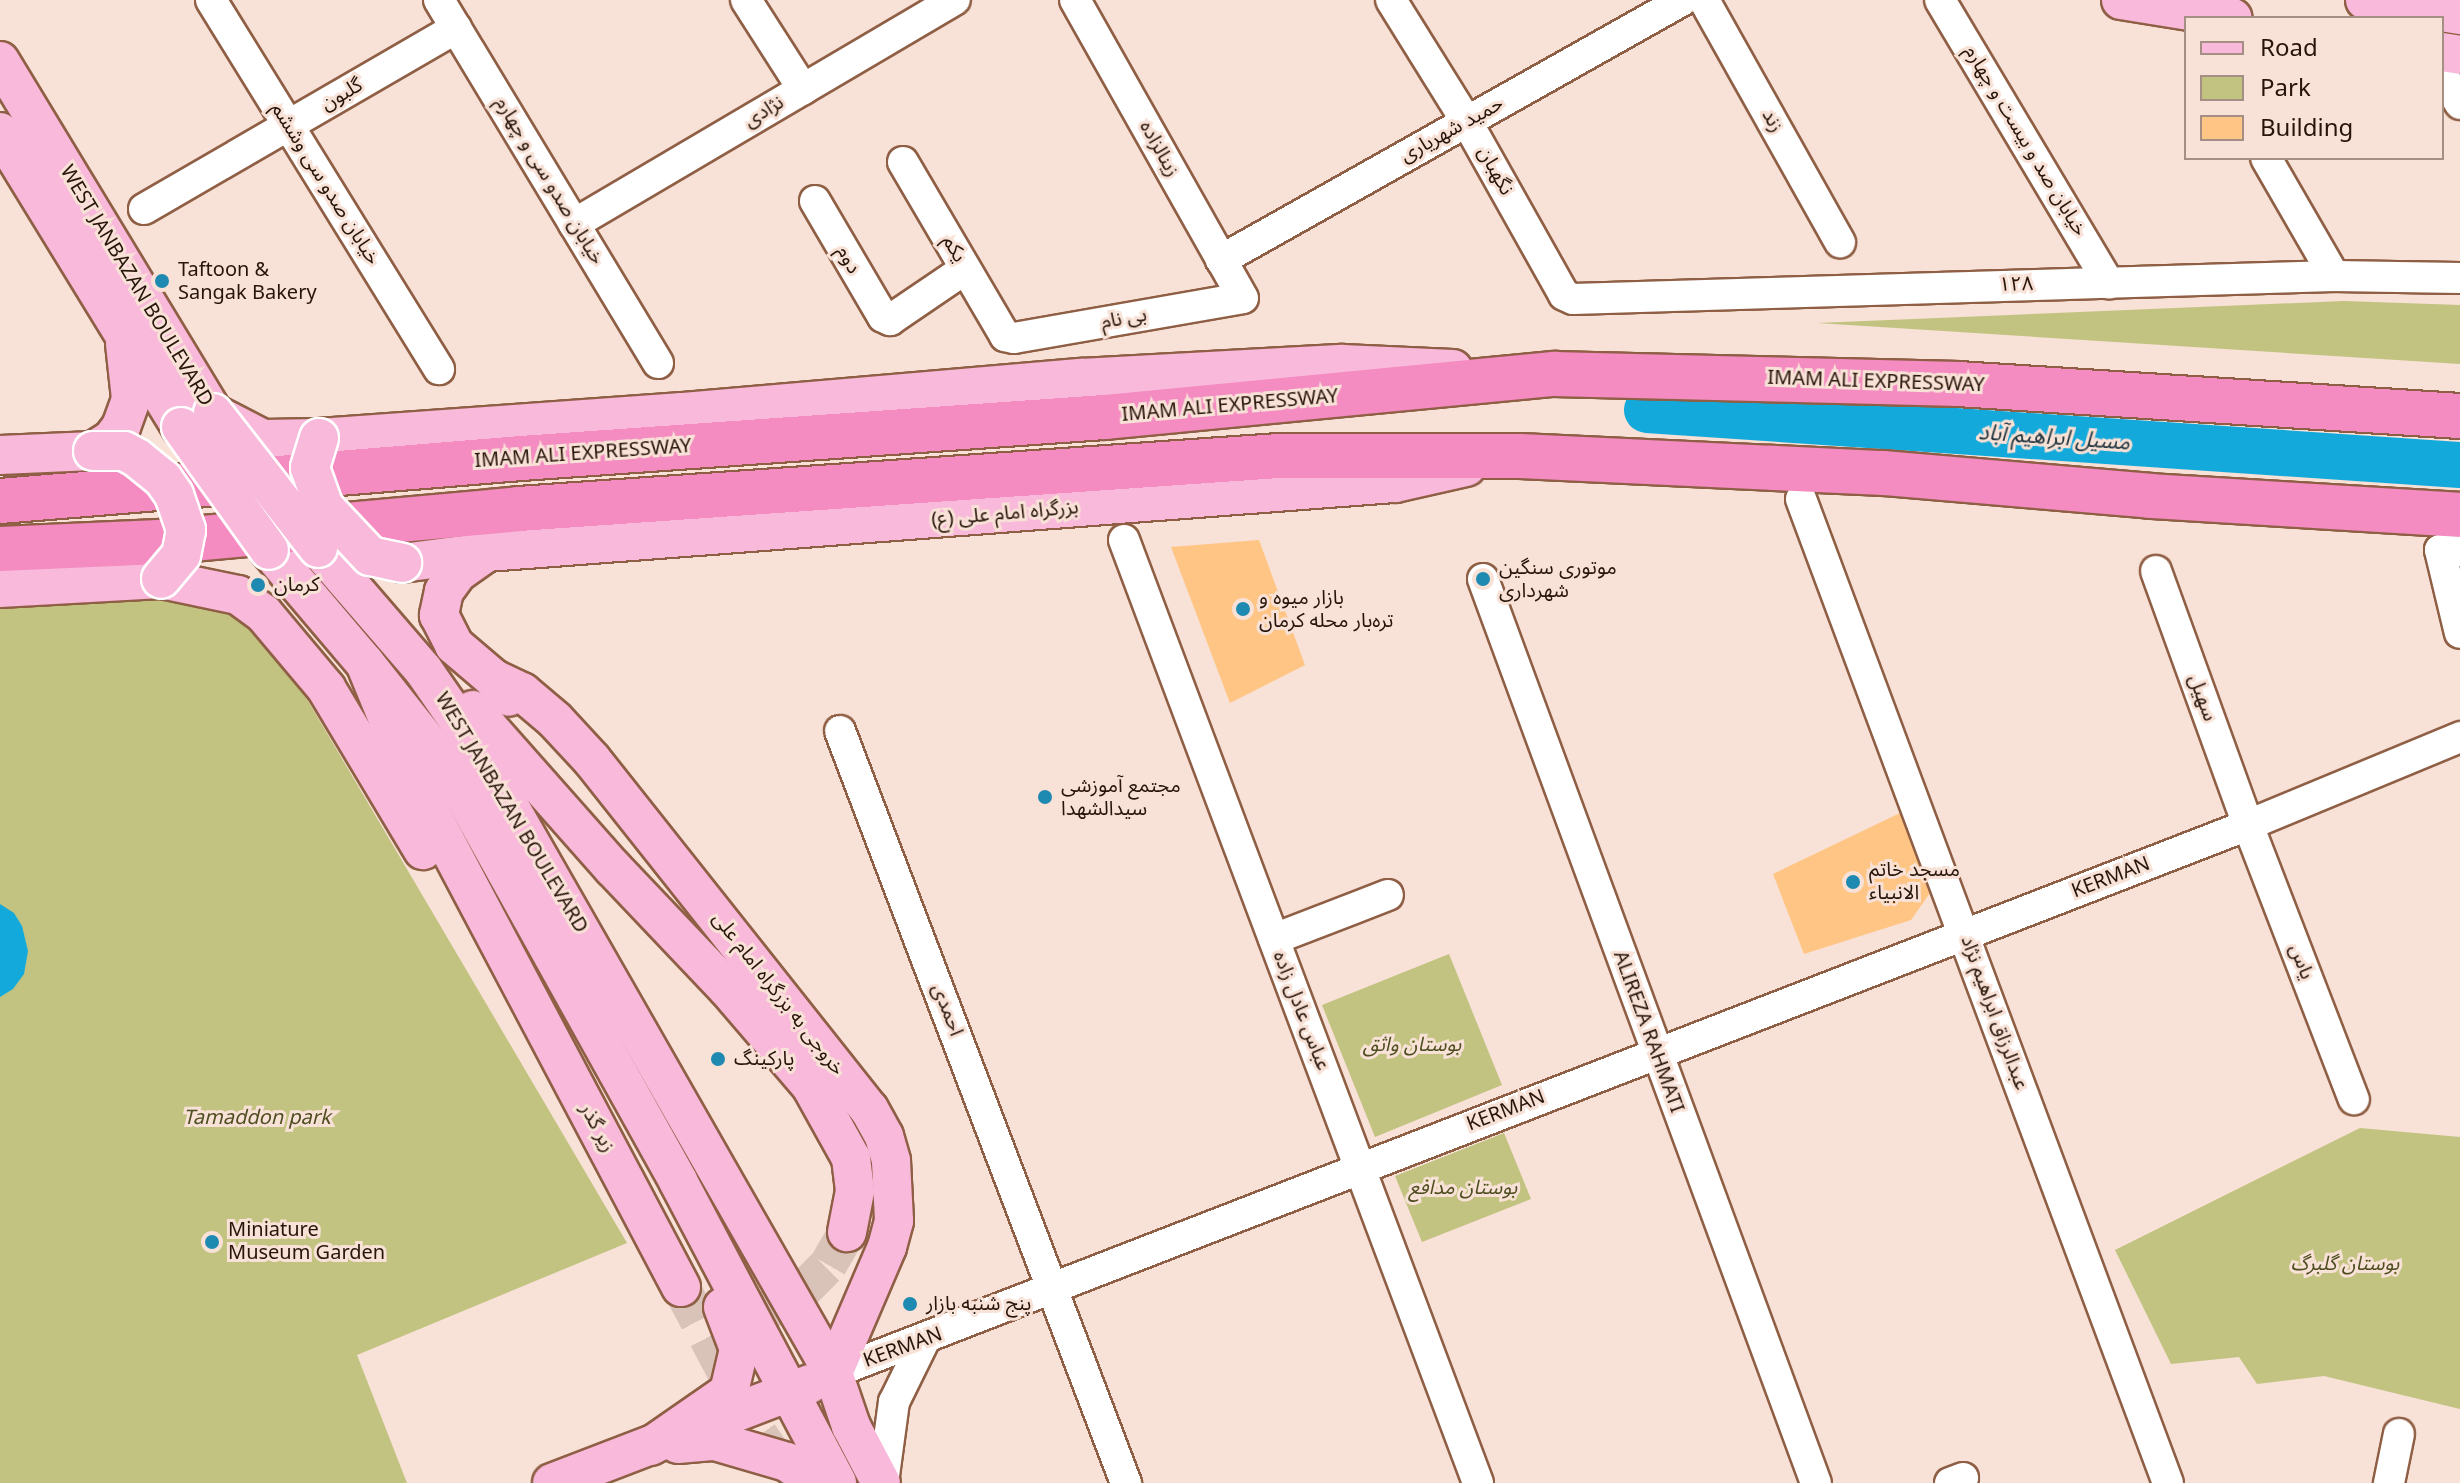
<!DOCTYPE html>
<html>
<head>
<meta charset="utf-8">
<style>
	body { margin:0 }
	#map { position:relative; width:2460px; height:1483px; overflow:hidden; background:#f8e1d6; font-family:Georgia,"Noto Sans Arabic",serif }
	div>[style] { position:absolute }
	.green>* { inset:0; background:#c2c380 }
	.water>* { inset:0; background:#14a9db }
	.river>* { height:46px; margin:-23px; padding:0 23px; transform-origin:23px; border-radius:23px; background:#14a9db }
	.building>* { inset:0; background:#ffc584 }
	.major-tunnel>* { height:38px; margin-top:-19px; transform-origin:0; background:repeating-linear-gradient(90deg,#d9c2b7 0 38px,transparent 0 57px) }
	.roads { filter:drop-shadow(2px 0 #8f5f45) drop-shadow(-2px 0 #8f5f45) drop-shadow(0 2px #8f5f45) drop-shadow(0 -2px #8f5f45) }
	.minor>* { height:30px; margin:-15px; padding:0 15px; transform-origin:15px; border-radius:15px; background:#fff }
	.major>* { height:38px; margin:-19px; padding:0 19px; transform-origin:19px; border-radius:19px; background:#f8b9da }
	.highway>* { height:44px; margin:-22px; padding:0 22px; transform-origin:22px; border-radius:22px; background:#f48bc1 }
	.bridges { filter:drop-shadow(2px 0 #fff) drop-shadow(-2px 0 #fff) drop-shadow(0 2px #fff) drop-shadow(0 -2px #fff) }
	.major-bridge>* { height:38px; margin:-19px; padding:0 19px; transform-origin:19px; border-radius:19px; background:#f8b9da }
	.dots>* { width:22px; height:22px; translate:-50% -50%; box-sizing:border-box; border:4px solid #f8e1d6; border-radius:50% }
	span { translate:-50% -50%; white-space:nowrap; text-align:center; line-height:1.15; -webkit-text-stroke:6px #f8e1d6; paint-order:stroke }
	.street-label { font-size:20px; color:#28150a }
	.poi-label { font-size:20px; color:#28150a }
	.left { translate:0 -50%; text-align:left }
	.park-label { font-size:20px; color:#4e4e21; font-style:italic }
	.water-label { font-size:22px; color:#1f343e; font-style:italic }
	.legend { position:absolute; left:2184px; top:16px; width:260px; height:144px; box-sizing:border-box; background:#f8e1d6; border:2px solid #a58f84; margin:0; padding:10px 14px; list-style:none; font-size:24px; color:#28150a }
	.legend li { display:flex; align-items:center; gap:16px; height:40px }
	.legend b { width:40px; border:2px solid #a58f84 }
</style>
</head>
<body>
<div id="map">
	<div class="green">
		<div style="clip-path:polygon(2344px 301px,2460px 305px,2460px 364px,1817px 323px)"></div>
		<div style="clip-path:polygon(155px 592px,224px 608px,263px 642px,301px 689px,627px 1243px,357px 1355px,407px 1483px,0 1483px,0 596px)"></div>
		<div style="clip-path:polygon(1449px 954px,1502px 1085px,1375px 1137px,1322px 1005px)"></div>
		<div style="clip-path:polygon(2360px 1128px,2460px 1137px,2460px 1409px,2324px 1376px,2257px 1384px,2239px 1357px,2171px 1364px,2115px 1250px)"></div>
		<div style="clip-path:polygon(1504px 1133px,1531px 1199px,1422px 1242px,1395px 1176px)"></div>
	</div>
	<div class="water">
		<div style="clip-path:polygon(0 904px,14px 913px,22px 926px,28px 951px,24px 974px,13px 989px,0 997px)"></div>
	</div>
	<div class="river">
		<div style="left:1647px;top:410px;width:815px;rotate:3.87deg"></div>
	</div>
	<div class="building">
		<div style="clip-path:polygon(1259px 540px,1305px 665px,1230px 703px,1171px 547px)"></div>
		<div style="clip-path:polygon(1900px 813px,1932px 890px,1911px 920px,1804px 954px,1773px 874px)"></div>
	</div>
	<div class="major-tunnel">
		<div style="left:681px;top:1287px;width:167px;rotate:62.2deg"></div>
		<div style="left:759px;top:1435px;width:50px;rotate:55.7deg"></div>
		<div style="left:716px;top:1303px;width:45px;rotate:10.3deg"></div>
		<div style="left:760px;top:1311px;width:17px;rotate:-13deg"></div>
		<div style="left:777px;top:1307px;width:26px;rotate:-31deg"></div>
		<div style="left:799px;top:1294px;width:41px;rotate:-45deg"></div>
		<div style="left:828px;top:1265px;width:38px;rotate:-60deg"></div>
	</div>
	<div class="roads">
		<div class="minor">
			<div style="left:211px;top:0;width:434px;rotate:58.3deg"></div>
			<div style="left:439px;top:0;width:424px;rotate:58.9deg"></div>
			<div style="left:746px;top:0;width:106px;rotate:57.4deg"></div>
			<div style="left:1391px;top:0;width:144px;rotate:58.1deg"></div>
			<div style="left:1467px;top:122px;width:198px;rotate:60.7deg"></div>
			<div style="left:1564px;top:295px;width:10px;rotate:24deg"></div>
			<div style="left:1573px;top:299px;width:761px;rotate:-1.73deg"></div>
			<div style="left:2334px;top:276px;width:126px;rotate:0.9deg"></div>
			<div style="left:1704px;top:0;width:278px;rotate:60.7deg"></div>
			<div style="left:1940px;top:0;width:330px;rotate:59.2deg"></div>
			<div style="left:2442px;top:74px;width:35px;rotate:59deg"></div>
			<div style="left:2266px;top:158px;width:136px;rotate:60deg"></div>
			<div style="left:903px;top:162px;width:202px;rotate:59.6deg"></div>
			<div style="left:1005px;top:336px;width:9px;rotate:13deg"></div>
			<div style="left:1014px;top:338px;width:232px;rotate:-9.9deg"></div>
			<div style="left:1243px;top:298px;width:342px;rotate:-119.4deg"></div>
			<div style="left:815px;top:201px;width:134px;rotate:59.6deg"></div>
			<div style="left:883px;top:317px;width:8px;rotate:23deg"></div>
			<div style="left:890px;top:320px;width:91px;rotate:-34.2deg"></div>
			<div style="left:144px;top:209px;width:361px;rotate:-30.1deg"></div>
			<div style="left:574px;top:224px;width:442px;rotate:-30.5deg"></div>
			<div style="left:1221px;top:260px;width:530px;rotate:-29.37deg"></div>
			<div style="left:1801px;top:499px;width:1050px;rotate:69.55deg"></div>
			<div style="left:1124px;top:540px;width:1007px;rotate:69.42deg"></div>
			<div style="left:2460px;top:551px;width:20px;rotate:-177deg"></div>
			<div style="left:2440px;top:550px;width:85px;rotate:76.5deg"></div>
			<div style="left:2156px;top:571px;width:270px;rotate:70.1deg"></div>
			<div style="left:2248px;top:825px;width:294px;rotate:68.9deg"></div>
			<div style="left:1483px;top:579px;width:963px;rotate:69.78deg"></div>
			<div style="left:840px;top:731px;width:805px;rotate:69.18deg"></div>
			<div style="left:1274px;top:939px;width:122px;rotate:-21.1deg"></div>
			<div style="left:833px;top:1373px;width:1517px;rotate:-21.17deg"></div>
			<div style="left:2248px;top:825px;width:230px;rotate:-22.5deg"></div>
			<div style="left:883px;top:1483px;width:82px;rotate:-82.3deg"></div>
			<div style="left:894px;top:1402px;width:68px;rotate:-63.8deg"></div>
			<div style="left:1950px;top:1483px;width:14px;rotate:-21deg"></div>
			<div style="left:2389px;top:1483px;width:50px;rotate:-78.5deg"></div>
		</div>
		<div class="major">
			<div style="left:2121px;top:0;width:113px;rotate:9.1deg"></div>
			<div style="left:2365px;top:0;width:96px;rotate:9deg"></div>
			<div style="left:2442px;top:52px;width:18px;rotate:9deg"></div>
			<div style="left:0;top:61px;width:411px;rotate:58.8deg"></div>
			<div style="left:213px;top:413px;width:56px;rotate:27.5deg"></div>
			<div style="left:263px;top:439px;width:56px;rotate:-1deg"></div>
			<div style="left:319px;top:438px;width:364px;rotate:-4.1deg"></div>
			<div style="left:682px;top:412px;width:400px;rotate:-4.9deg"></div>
			<div style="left:1081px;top:378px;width:262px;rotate:-3.1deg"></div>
			<div style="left:1343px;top:364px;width:110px;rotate:2.6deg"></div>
			<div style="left:0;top:132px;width:346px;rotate:58.5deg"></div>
			<div style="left:0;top:455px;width:93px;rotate:-2.5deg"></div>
			<div style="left:93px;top:451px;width:22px;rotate:-32deg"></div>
			<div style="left:112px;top:439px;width:15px;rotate:-53deg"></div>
			<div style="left:121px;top:427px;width:30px;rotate:-70deg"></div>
			<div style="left:131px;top:399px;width:55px;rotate:-96.2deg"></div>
			<div style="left:318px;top:548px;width:162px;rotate:49.2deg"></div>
			<div style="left:424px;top:671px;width:83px;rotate:55.3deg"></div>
			<div style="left:471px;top:739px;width:730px;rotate:60.27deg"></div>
			<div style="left:833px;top:1373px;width:56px;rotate:71.2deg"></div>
			<div style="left:851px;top:1426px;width:64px;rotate:62.2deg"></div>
			<div style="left:269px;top:550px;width:148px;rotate:49.7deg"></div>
			<div style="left:365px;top:663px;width:122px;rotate:67.8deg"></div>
			<div style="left:411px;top:776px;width:578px;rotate:62.15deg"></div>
			<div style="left:487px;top:552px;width:35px;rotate:145deg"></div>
			<div style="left:458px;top:572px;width:24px;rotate:126deg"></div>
			<div style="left:444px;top:591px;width:25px;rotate:102deg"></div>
			<div style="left:439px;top:615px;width:34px;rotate:63deg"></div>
			<div style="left:454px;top:645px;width:52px;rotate:40.4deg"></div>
			<div style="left:494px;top:679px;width:23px;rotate:50deg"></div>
			<div style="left:402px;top:563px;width:86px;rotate:-7.4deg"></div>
			<div style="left:487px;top:552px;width:911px;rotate:-4.35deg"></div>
			<div style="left:1395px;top:483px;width:73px;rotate:-12.7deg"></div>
			<div style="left:0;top:588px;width:161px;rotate:-3.2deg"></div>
			<div style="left:161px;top:579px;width:79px;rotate:11.7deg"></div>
			<div style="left:238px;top:595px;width:32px;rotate:36deg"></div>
			<div style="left:264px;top:614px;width:97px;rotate:50deg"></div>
			<div style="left:326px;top:688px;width:189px;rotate:59.1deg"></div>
			<div style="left:365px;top:663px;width:135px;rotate:51.6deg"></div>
			<div style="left:449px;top:769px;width:471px;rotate:60.9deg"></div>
			<div style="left:678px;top:1181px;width:341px;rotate:62.2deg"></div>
			<div style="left:494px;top:679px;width:31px;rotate:25deg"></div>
			<div style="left:522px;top:692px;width:43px;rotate:40.3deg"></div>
			<div style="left:555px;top:720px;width:54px;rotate:47.2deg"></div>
			<div style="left:592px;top:760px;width:446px;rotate:51.6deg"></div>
			<div style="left:869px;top:1109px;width:31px;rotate:61deg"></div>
			<div style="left:884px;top:1136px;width:26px;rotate:74deg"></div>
			<div style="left:891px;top:1161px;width:60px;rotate:87.1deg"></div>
			<div style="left:894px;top:1221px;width:27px;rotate:105deg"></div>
			<div style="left:887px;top:1247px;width:137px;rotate:113.2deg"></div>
			<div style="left:473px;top:710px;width:211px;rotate:48.5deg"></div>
			<div style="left:613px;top:868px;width:166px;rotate:46.5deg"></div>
			<div style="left:727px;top:988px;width:129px;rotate:49.4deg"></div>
			<div style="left:811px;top:1086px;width:82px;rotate:60.9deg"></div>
			<div style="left:851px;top:1158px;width:33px;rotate:83deg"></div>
			<div style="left:855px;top:1191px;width:42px;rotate:101deg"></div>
			<div style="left:678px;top:1444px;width:37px;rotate:-5deg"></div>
			<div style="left:715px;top:1441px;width:75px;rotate:16.3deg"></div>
			<div style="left:787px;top:1462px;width:36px;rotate:36deg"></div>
			<div style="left:651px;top:1446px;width:95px;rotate:-34.7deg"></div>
			<div style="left:729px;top:1392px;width:44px;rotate:-76.9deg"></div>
			<div style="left:739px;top:1349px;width:45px;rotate:-110.9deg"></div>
			<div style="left:552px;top:1483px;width:276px;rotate:-21deg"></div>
		</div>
		<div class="highway">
			<div style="left:0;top:501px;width:523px;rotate:-4.72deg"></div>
			<div style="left:521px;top:458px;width:585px;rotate:-4.02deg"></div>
			<div style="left:1105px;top:417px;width:452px;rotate:-5.5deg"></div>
			<div style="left:1555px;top:374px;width:403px;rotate:1.4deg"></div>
			<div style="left:1958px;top:384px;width:503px;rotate:3.65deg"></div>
			<div style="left:0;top:549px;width:159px;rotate:-2.5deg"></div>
			<div style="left:159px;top:542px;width:362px;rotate:-5.2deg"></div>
			<div style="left:519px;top:509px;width:762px;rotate:-3.99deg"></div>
			<div style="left:1279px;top:456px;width:241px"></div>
			<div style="left:1520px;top:456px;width:364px;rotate:2.7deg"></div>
			<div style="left:1884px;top:473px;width:267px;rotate:4.9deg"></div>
			<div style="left:2150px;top:496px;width:311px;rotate:3.5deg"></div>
		</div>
	</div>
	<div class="bridges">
		<div class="major-bridge">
			<div style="left:213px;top:413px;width:171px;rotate:52.1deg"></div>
			<div style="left:181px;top:427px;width:151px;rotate:54.4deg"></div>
			<div style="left:319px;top:438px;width:31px;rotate:107deg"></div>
			<div style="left:310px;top:468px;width:41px;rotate:70.3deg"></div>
			<div style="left:324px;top:507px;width:67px;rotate:46.8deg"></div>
			<div style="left:370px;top:556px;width:33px;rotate:12deg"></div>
			<div style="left:93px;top:451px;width:31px"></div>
			<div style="left:124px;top:451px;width:15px;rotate:28deg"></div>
			<div style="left:137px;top:458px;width:33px;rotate:39deg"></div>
			<div style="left:163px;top:479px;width:19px;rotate:55deg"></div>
			<div style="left:174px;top:495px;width:37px;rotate:71deg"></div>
			<div style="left:186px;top:530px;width:25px;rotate:101deg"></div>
			<div style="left:181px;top:555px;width:31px;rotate:130deg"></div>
		</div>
	</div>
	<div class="dots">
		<div style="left:162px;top:281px;background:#1f8ab1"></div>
		<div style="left:1483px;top:579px;background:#1f8ab1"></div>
		<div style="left:258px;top:585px;background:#1f8ab1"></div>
		<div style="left:1243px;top:609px;background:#1f8ab1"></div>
		<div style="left:1045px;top:797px;background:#1f8ab1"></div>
		<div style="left:1853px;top:882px;background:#1f8ab1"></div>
		<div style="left:718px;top:1059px;background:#1f8ab1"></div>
		<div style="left:212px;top:1242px;background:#1f8ab1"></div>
		<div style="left:910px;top:1304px;background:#1f8ab1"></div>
	</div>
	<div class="street-label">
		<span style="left:342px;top:95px;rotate:-30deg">گلبون</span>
		<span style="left:764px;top:112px;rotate:-31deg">نژادی</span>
		<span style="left:1772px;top:121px;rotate:61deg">زند</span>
		<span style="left:1452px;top:130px;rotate:-29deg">حمید شهریاری</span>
		<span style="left:2025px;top:141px;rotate:59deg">خیابان صد و بیست و چهارم</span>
		<span style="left:1159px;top:149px;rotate:61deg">زینالزاده</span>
		<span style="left:1495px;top:171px;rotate:61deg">نگهبان</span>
		<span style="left:549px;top:181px;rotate:59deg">خیابان صدو سی و چهارم</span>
		<span style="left:325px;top:184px;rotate:58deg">خیابان صدو سی وششم</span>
		<span style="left:954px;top:249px;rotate:60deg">یکم</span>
		<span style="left:848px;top:260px;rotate:61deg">دوم</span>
		<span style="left:2016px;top:285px;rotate:-2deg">۱۲۸</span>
		<span style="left:136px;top:286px;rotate:59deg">WEST JANBAZAN BOULEVARD</span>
		<span style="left:1124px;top:319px;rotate:-10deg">بی نام</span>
		<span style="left:1876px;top:382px;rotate:2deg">IMAM ALI EXPRESSWAY</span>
		<span style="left:1230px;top:406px;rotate:-5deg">IMAM ALI EXPRESSWAY</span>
		<span style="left:583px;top:454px;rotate:-4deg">IMAM ALI EXPRESSWAY</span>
		<span style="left:1005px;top:514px;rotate:-5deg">بزرگراه امام علی (ع)</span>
		<span style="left:2202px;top:698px;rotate:70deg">سهیل</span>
		<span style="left:511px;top:813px;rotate:59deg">WEST JANBAZAN BOULEVARD</span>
		<span style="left:2111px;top:878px;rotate:-21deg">KERMAN</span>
		<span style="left:2301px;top:962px;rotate:69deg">یاس</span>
		<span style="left:778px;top:994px;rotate:52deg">خروجی به بزرگراه امام علی</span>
		<span style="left:947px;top:1010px;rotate:69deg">احمدی</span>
		<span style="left:1301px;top:1011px;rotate:69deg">عباس عادل زاده</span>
		<span style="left:1994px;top:1013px;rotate:70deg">عبدالرزاق ابراهیم نژاد</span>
		<span style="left:1648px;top:1032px;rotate:70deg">ALIREZA RAHMATI</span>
		<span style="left:1506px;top:1111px;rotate:-21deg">KERMAN</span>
		<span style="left:597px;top:1128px;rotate:62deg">زیر گذر</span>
		<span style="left:903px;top:1348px;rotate:-20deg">KERMAN</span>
	</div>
	<div class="poi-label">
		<span class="left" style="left:178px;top:282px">Taftoon &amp;<br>Sangak Bakery</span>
		<span class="left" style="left:1499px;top:580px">موتوری سنگین<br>شهرداری</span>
		<span class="left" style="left:274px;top:585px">کرمان</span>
		<span class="left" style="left:1259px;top:610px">بازار میوه و<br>تره‌بار محله کرمان</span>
		<span class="left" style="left:1061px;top:798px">مجتمع آموزشی<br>سیدالشهدا</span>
		<span class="left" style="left:1869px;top:882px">مسجد خاتم<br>الانبیاء</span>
		<span class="left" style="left:734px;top:1059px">پارکینگ</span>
		<span class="left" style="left:228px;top:1242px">Miniature<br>Museum Garden</span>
		<span class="left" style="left:926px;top:1304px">پنج شنبه بازار</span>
	</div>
	<div class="park-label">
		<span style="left:1412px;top:1045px">بوستان واثق</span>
		<span style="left:257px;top:1118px">Tamaddon park</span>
		<span style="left:1463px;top:1188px">بوستان مدافع</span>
		<span style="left:2345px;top:1264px">بوستان گلبرگ</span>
	</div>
	<div class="water-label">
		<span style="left:2054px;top:438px;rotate:4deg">مسیل ابراهیم آباد</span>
	</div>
	<ul class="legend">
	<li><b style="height:10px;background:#f8b9da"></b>Road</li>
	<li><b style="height:22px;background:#c2c380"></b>Park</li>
	<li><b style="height:22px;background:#ffc584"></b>Building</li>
	</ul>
</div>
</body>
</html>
